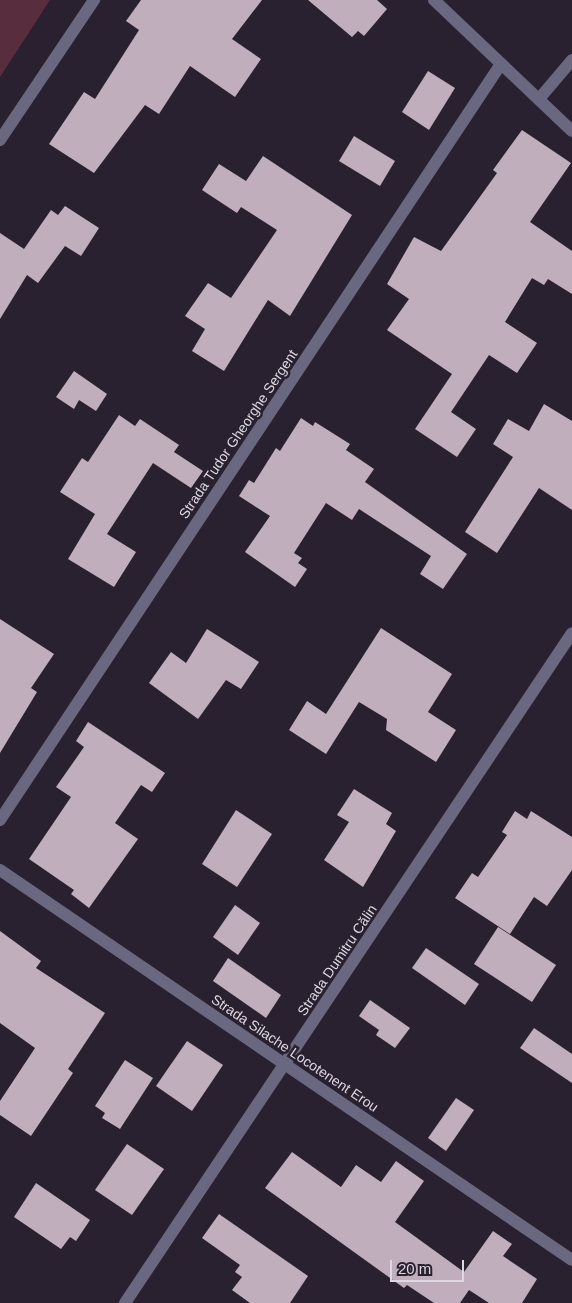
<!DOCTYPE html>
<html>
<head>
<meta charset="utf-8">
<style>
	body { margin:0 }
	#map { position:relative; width:572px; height:1303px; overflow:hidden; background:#2a2130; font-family:Helvetica,sans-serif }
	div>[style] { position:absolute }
	.green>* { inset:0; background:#582d3e }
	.building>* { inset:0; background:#c0aebc }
	.minor>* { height:12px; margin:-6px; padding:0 6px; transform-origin:6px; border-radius:6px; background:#6a6881 }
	span { translate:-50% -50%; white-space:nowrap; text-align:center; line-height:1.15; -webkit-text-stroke:5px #2a2130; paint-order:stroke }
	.street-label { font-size:14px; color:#ddd8e2 }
	.scale { position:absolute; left:390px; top:1260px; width:74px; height:22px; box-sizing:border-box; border:2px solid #ddd8e2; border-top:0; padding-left:6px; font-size:15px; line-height:18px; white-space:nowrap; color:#ddd8e2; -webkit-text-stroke:4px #2a2130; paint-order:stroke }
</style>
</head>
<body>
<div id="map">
	<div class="green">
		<div style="clip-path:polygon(0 0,50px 0,0 77px)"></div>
	</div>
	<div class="building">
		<div style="clip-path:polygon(141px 0,262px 0,232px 39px,261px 59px,235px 97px,190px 66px,159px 114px,145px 105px,94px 173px,49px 144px,84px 92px,95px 99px,139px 30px,126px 21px)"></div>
		<div style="clip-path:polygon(308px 0,377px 0,387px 9px,364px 36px,358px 31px,352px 37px)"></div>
		<div style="clip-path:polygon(428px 71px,455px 88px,429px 130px,402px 112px)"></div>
		<div style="clip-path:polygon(522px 130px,571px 163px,530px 222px,572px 251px,572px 294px,548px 279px,544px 285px,532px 278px,505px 322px,537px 343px,517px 373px,489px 355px,451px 412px,476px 429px,457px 457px,415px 429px,452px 374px,387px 330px,409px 299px,387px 284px,414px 237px,441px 251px,497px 173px,493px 170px)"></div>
		<div style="clip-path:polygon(354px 136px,395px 161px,380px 186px,339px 161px)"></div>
		<div style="clip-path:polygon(263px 156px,352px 215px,290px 316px,268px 300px,224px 371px,192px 351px,205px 329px,185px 316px,208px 283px,231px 298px,277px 230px,241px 207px,237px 213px,202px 190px,219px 164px,246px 181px)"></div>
		<div style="clip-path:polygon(65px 206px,99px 228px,81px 256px,65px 246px,38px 283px,27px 275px,0 319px,0 233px,24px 249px,51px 210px,58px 215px)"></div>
		<div style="clip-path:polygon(74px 371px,107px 394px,96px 411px,79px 400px,74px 409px,56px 397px)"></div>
		<div style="clip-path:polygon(544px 404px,572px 421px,572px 510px,539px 488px,497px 553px,465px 532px,513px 457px,493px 444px,508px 419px,529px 431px)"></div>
		<div style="clip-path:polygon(119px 415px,135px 426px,140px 419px,179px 445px,174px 452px,203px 471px,191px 488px,153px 463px,107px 534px,136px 552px,114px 587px,68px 559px,95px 514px,60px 492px,82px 458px,88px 462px)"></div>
		<div style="clip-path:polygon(301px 418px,313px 426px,315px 422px,350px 444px,346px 450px,374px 469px,365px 482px,467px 554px,443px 589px,420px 574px,431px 556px,359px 509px,352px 520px,326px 503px,294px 553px,302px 558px,298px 563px,307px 569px,295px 587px,245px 552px,270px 516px,239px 496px,249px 480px,254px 483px,276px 448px,280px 451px)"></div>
		<div style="clip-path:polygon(0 619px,54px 654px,31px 688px,37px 692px,0 753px)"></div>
		<div style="clip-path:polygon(381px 628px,452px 674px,428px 712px,456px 730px,436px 762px,386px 730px,387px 719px,359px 702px,326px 754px,289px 730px,307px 701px,326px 714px)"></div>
		<div style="clip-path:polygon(207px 629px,259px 662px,241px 689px,226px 680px,198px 719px,149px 683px,171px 652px,186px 663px)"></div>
		<div style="clip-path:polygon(88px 722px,165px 773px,152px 792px,141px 785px,115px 823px,138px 839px,89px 908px,71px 894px,74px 890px,29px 859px,71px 797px,56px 787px,84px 747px,76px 741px)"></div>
		<div style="clip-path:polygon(354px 789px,392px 813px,386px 824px,396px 831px,363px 887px,324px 860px,349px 822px,337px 815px)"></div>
		<div style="clip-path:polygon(236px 810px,272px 834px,237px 887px,202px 864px)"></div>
		<div style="clip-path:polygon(515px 811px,527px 819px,531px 811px,572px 837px,572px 870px,547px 906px,534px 897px,510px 934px,455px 898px,472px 873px,478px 877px,507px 835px,502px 832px)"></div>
		<div style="clip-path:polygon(235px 905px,260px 923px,238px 955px,213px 937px)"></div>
		<div style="clip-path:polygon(498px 927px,556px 965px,532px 1002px,474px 964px)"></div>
		<div style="clip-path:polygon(0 931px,41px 961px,36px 968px,105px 1013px,68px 1069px,73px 1073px,31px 1136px,0 1115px,0 1101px,35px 1048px,0 1023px)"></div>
		<div style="clip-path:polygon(426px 948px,479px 984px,465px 1005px,412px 968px)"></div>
		<div style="clip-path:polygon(228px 958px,281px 995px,266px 1018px,213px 981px)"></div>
		<div style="clip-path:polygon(370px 1000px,410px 1028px,395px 1048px,376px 1035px,379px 1030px,359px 1016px)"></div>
		<div style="clip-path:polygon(534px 1028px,572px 1054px,572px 1083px,520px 1048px)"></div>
		<div style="clip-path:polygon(187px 1041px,223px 1065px,192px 1111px,156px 1086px)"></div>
		<div style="clip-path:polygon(125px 1060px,153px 1078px,120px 1129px,102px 1118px,105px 1113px,95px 1106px)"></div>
		<div style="clip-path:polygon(456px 1098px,474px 1110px,446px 1151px,428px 1138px)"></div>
		<div style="clip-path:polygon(127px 1144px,164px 1169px,132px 1215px,95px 1190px)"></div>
		<div style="clip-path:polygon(292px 1152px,341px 1187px,356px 1165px,381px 1182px,396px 1161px,424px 1181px,395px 1222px,464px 1272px,493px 1231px,512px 1244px,503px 1256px,537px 1279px,522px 1303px,489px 1303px,469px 1290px,460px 1303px,434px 1303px,407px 1285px,404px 1288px,265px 1188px)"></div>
		<div style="clip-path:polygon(36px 1183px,90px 1220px,76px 1241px,70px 1237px,61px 1249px,14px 1217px)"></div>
		<div style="clip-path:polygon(219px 1214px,308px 1276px,290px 1303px,250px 1303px,232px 1290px,242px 1277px,235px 1272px,240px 1265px,202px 1238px)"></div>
	</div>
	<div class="minor">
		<div style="left:434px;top:0;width:190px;rotate:43.5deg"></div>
		<div style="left:539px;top:99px;width:51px;rotate:-49.8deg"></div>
		<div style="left:0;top:140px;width:169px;rotate:-56.1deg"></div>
		<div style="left:0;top:820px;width:907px;rotate:-56.47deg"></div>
		<div style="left:0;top:870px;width:692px;rotate:34.29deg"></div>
		<div style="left:125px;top:1303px;width:805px;rotate:-56.29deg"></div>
	</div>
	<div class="street-label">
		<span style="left:238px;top:434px;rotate:-56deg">Strada Tudor Gheorghe Sergent</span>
		<span style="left:337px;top:960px;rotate:-56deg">Strada Dumitru Călin</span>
		<span style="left:295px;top:1053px;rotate:34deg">Strada Silache Locotenent Erou</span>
	</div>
	<div class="scale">20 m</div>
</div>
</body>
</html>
